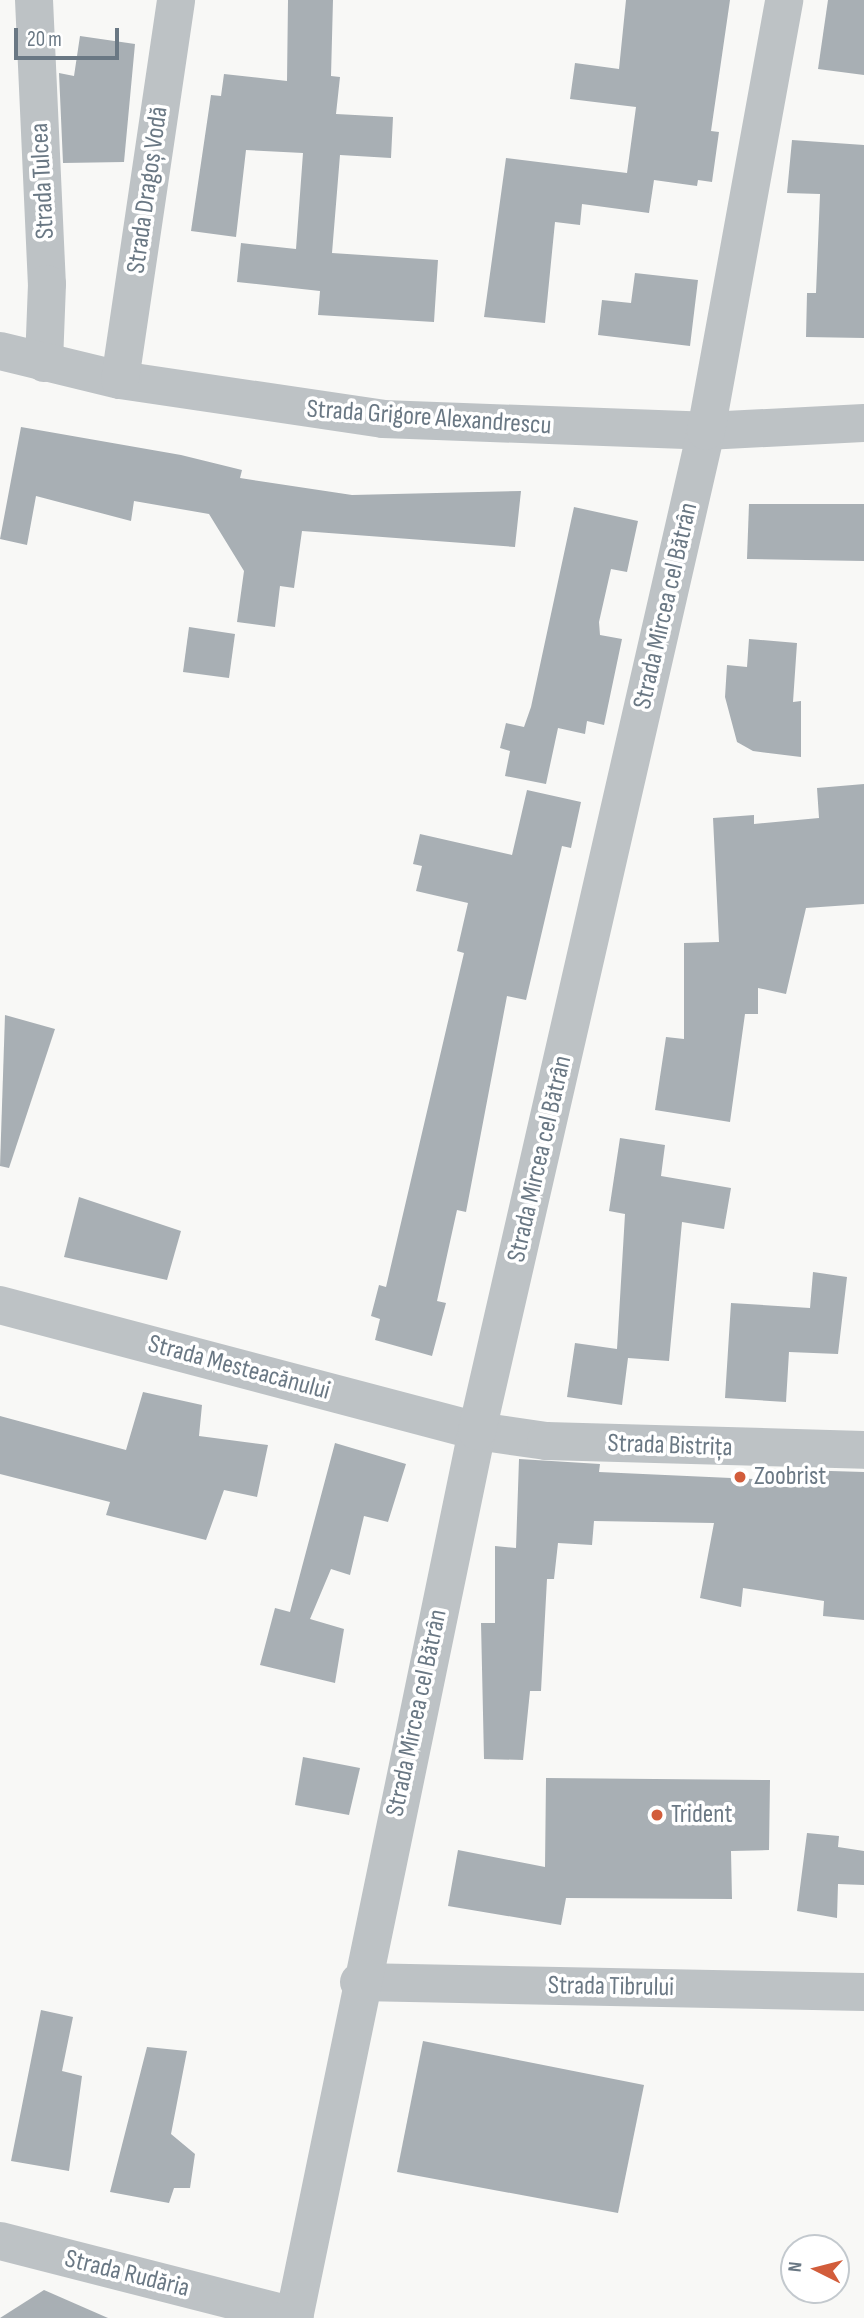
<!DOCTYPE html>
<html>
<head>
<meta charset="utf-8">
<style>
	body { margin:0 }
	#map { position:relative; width:864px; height:2318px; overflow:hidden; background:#f8f8f6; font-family:"Sofia Sans Condensed",sans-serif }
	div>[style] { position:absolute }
	.building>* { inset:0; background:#a8afb4 }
	.minor>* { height:38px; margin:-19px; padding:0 19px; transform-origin:19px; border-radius:19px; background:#bdc2c5 }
	.dots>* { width:19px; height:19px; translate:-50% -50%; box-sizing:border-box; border:4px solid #fff; border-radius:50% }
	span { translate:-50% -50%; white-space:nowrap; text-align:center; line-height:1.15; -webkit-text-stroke:7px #fff; paint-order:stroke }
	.street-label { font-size:26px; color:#6a7884 }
	.poi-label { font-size:26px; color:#6a7884 }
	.left { translate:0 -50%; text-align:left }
	.north { position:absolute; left:780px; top:2234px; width:70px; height:70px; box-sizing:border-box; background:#fff; border:2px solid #c3c9ce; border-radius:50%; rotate:276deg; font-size:19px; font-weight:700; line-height:28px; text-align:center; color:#6a7884 }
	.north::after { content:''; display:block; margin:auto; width:24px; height:32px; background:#d25d3b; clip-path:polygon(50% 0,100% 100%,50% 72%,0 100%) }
	.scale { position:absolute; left:14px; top:28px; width:105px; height:32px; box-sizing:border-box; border:4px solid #6a7884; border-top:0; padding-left:9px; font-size:21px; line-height:24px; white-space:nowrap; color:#6a7884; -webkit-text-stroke:5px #fff; paint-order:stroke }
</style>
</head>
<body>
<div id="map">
	<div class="building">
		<div style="clip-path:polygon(288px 0,333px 0,331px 76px,340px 77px,336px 114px,393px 117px,391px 158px,340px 155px,332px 253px,438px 260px,434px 322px,318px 315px,320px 291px,237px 282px,241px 243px,296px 249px,303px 153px,246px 150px,236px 237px,191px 231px,211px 95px,221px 96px,224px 74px,287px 81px)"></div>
		<div style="clip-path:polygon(626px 0,730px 0,711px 131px,719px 132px,712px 182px,698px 180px,697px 186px,654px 180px,649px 213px,582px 204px,580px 225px,555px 222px,545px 323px,484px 317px,506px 158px,627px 173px,636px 107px,570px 99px,575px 63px,619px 69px)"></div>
		<div style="clip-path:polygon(828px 0,864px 0,864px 75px,818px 69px)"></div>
		<div style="clip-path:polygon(80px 36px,135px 44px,124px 162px,63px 163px,59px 73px,74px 76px)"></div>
		<div style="clip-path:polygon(792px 140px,864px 145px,864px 338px,806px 337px,807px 293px,816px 293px,820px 194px,787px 193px)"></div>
		<div style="clip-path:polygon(635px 273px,698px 280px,690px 346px,598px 335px,602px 300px,631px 303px)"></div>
		<div style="clip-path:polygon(21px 427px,181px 455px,242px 470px,240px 478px,352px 495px,521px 491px,515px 547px,302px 531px,294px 588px,280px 586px,275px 627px,237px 622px,244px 571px,209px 514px,134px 501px,131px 521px,36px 496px,27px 545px,0 539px)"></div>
		<div style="clip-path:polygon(749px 504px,864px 504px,864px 561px,747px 559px)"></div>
		<div style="clip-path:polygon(574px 507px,638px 521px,627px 572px,611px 569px,599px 622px,600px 635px,622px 639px,604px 725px,587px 721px,585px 734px,558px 728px,546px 784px,505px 776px,510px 751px,500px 748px,506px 723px,524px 727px,531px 707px)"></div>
		<div style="clip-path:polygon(189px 627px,235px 634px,229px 678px,183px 672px)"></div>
		<div style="clip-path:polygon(749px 639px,797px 643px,793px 702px,801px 701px,801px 757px,753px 751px,737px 742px,725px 697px,727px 665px,747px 667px)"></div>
		<div style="clip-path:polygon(864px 784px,864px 904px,806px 908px,786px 994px,758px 988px,758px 1014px,745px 1014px,730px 1122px,655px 1110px,666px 1037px,684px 1039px,684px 943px,719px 942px,713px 818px,754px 815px,754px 824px,819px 818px,817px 788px)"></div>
		<div style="clip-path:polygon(527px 790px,581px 802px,571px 848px,562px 846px,526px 1000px,507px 996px,466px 1212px,457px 1210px,437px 1301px,446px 1303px,432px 1356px,375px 1340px,380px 1319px,371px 1316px,379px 1285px,386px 1287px,464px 953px,457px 951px,468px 903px,416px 891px,422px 866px,413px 864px,420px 834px,512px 855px)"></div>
		<div style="clip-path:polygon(5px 1015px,55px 1029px,9px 1168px,0 1166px)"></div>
		<div style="clip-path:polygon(620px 1138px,665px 1145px,661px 1176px,731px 1188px,724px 1229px,682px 1222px,669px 1361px,628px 1358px,622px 1405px,567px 1397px,575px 1343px,617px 1349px,625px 1214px,609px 1211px)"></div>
		<div style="clip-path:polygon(79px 1197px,181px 1231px,167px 1280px,64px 1257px)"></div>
		<div style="clip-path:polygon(813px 1272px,847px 1277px,838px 1354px,789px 1352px,786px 1402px,725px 1398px,731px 1303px,810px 1308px)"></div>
		<div style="clip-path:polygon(143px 1392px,202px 1405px,199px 1436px,268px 1445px,257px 1497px,224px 1490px,206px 1540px,106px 1515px,110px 1502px,0 1474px,0 1416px,126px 1450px)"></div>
		<div style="clip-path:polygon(335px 1443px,406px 1464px,388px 1522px,364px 1516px,350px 1575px,331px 1569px,310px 1619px,344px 1629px,335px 1683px,260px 1665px,275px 1608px,290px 1612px)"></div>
		<div style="clip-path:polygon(519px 1459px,600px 1464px,599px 1472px,796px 1481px,798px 1470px,864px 1472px,864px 1620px,823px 1616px,824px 1601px,743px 1588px,741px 1607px,700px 1598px,714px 1523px,594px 1521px,592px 1545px,558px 1543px,554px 1579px,547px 1579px,541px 1691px,530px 1691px,523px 1760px,484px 1759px,481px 1623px,495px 1623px,495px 1546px,516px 1548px)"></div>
		<div style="clip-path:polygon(303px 1757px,360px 1768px,349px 1815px,295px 1805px)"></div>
		<div style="clip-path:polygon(546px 1778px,770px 1780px,769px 1850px,731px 1851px,732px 1899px,566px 1898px,561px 1925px,448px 1906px,458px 1850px,545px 1867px)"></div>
		<div style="clip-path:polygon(807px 1833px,839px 1836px,838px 1847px,864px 1851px,864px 1885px,838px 1884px,837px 1918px,797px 1911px)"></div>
		<div style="clip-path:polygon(41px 2010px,73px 2017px,62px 2071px,82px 2076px,69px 2171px,11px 2161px)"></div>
		<div style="clip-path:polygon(423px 2041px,644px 2085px,618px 2213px,397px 2172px)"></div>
		<div style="clip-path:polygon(147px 2047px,187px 2051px,171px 2134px,195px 2154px,190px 2188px,174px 2188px,169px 2203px,110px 2192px)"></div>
		<div style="clip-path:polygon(44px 2290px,108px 2318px,0 2318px)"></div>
	</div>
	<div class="minor">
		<div style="left:34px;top:0;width:284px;rotate:87.4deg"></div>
		<div style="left:47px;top:284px;width:79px;rotate:92.2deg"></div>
		<div style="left:0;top:351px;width:123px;rotate:13.6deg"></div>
		<div style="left:120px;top:380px;width:266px;rotate:8.4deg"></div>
		<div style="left:383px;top:419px;width:323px;rotate:2.1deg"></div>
		<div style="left:706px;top:431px;width:158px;rotate:-2.9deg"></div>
		<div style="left:120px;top:380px;width:384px;rotate:-81.6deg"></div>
		<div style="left:0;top:1305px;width:493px;rotate:14.8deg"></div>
		<div style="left:477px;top:1431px;width:70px;rotate:8.2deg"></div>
		<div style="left:546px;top:1441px;width:318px;rotate:1.6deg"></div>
		<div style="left:359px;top:1982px;width:505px;rotate:1.13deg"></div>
		<div style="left:0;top:2241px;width:304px;rotate:14.3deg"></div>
		<div style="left:294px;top:2318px;width:906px;rotate:-78.34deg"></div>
		<div style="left:477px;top:1431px;width:1026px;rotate:-77.1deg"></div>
		<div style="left:706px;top:431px;width:438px;rotate:-79.7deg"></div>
	</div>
	<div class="dots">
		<div style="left:740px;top:1477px;background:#d25d3b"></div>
		<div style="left:657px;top:1815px;background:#d25d3b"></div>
	</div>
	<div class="street-label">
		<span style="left:43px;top:181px;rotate:-93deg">Strada Tulcea</span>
		<span style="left:148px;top:190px;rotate:-82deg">Strada Dragoș Vodă</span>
		<span style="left:429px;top:418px;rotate:4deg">Strada Grigore Alexandrescu</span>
		<span style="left:666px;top:606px;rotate:-77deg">Strada Mircea cel Bătrân</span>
		<span style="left:540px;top:1159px;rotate:-77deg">Strada Mircea cel Bătrân</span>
		<span style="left:239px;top:1368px;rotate:15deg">Strada Mesteacănului</span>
		<span style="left:670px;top:1446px;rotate:2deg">Strada Bistrița</span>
		<span style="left:417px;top:1713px;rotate:-78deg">Strada Mircea cel Bătrân</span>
		<span style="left:611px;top:1987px;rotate:1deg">Strada Tibrului</span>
		<span style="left:127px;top:2274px;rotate:14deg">Strada Rudăria</span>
	</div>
	<div class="poi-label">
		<span class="left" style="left:754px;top:1477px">Zoobrist</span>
		<span class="left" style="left:671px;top:1815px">Trident</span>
	</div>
	<div class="north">N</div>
	<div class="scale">20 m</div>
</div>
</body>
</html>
